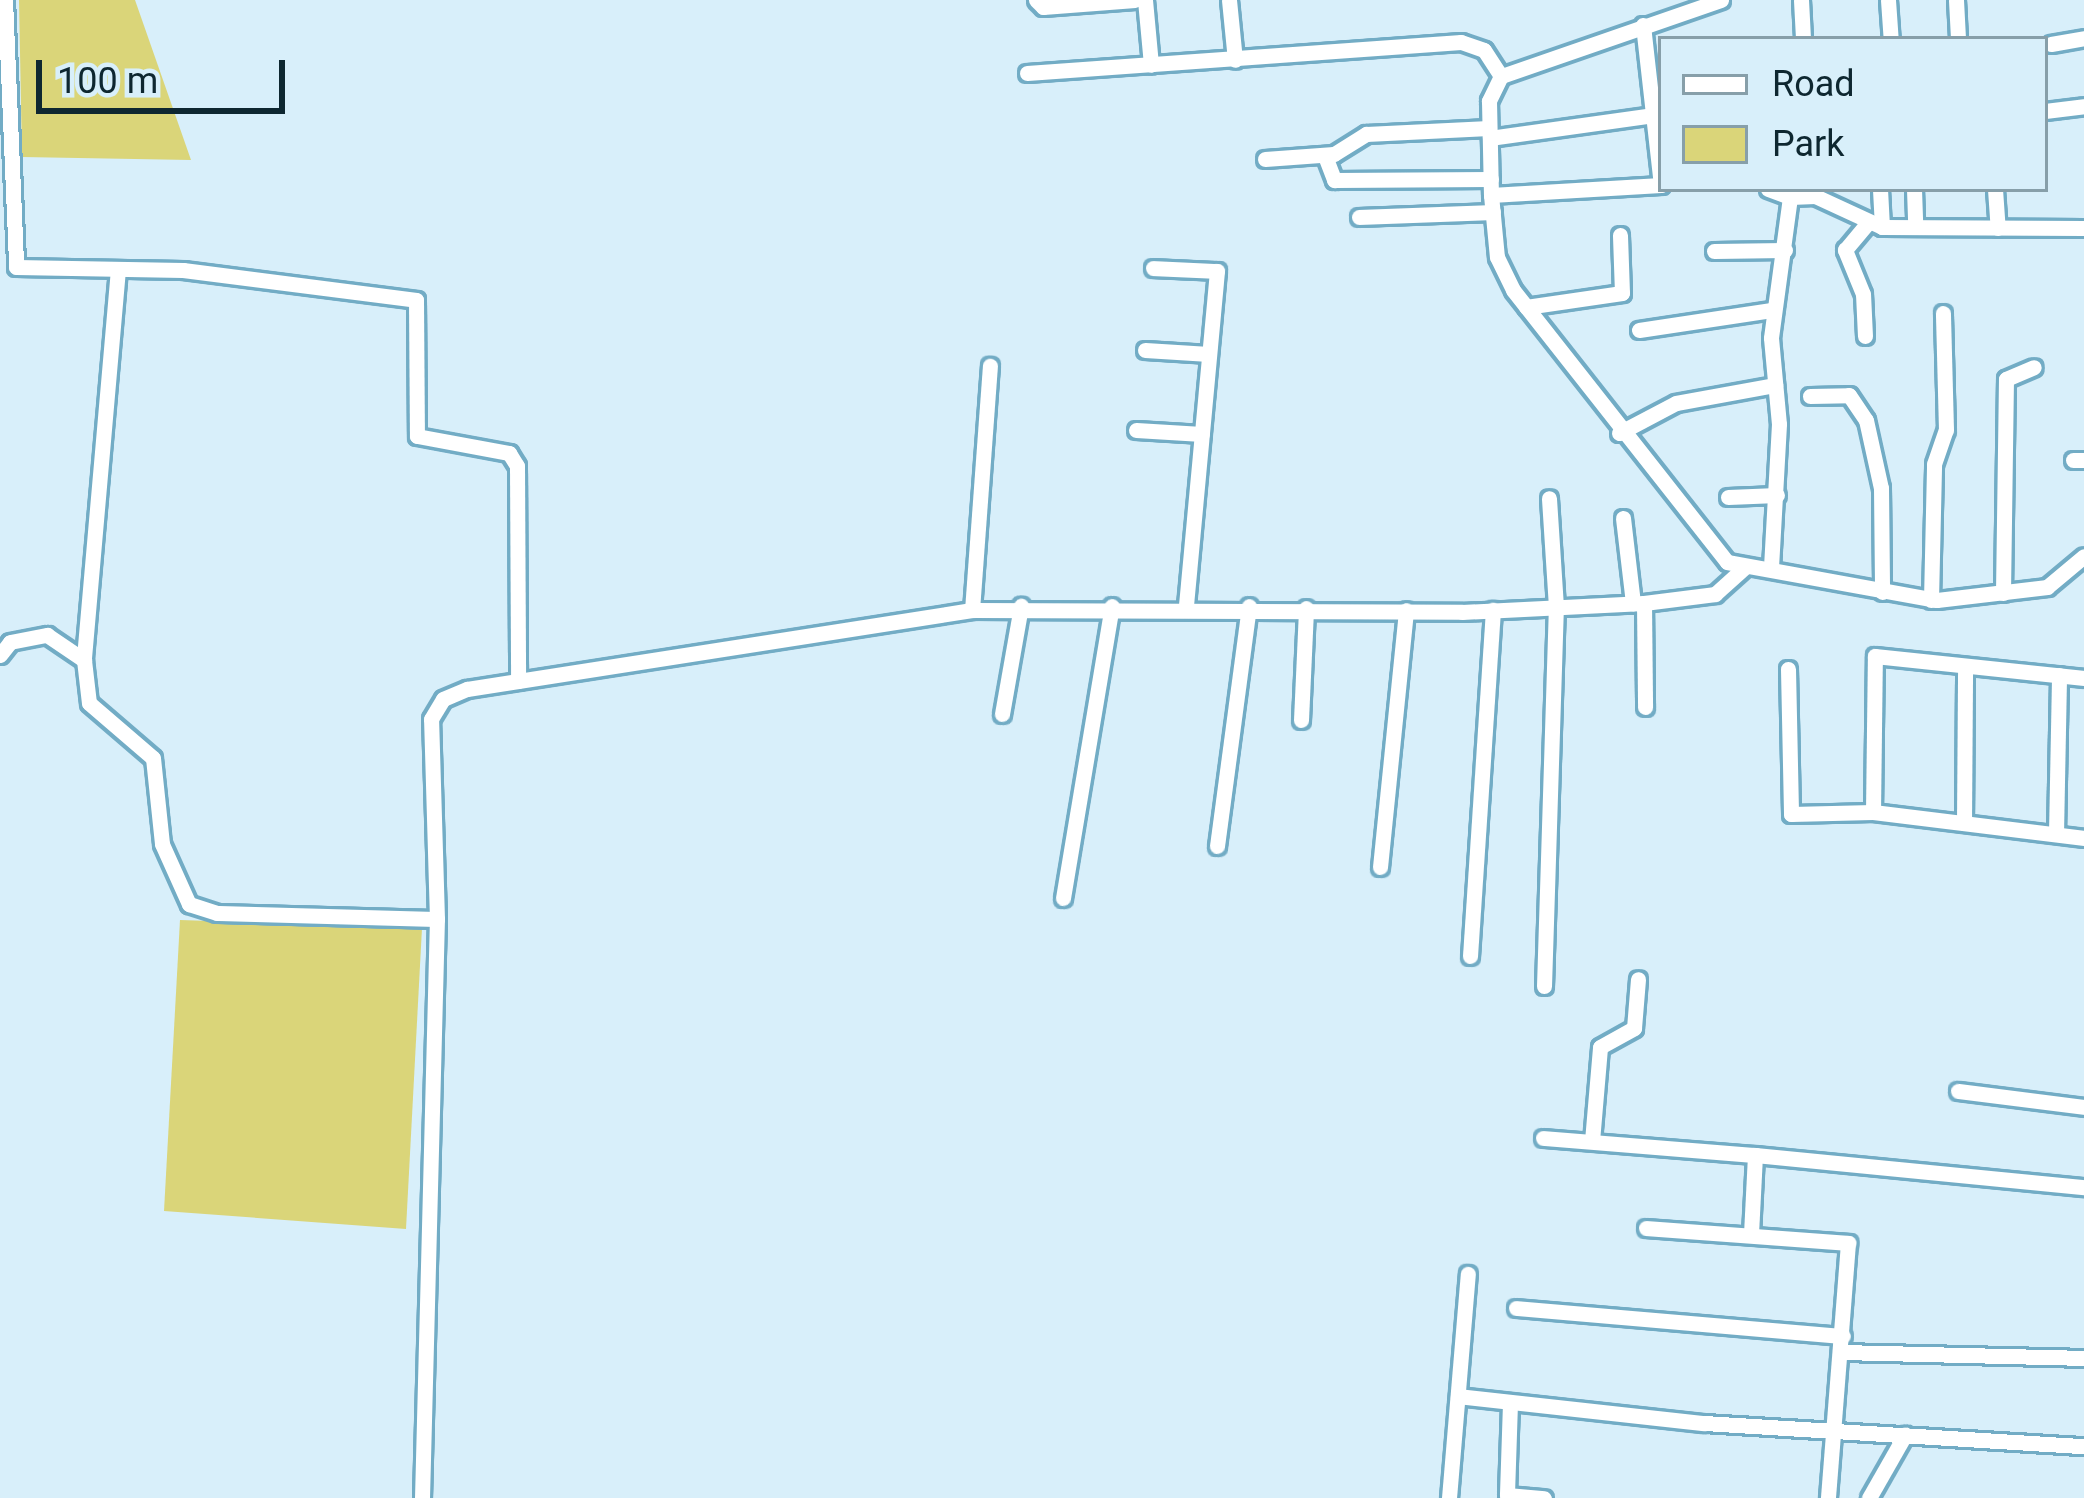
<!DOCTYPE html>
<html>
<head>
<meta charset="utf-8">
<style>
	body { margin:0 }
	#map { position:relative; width:2084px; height:1498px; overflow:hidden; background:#d8effa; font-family:Roboto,sans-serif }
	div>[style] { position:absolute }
	.green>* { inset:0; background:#dad579 }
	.roads { filter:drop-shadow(3px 0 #72acc5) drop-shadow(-3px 0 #72acc5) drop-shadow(0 3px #72acc5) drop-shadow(0 -3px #72acc5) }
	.street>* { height:15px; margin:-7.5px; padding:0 7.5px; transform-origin:7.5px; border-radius:7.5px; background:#fff }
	span { translate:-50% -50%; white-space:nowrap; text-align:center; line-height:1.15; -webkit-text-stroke:12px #d8effa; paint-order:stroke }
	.legend { position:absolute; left:1658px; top:36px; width:390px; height:156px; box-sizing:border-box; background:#d8effa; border:3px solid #879fa9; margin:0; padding:15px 21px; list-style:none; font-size:36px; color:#0e2730 }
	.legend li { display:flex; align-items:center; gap:24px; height:60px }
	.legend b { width:60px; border:3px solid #879fa9 }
	.scale { position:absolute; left:36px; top:60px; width:249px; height:54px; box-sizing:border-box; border:6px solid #0e2730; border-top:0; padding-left:15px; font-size:36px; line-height:42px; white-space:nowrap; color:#0e2730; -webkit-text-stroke:9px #d8effa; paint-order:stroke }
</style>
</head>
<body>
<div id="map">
	<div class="green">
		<div style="clip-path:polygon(19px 0,135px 0,191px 160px,22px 157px)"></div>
		<div style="clip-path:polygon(180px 920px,422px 928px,406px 1229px,164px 1211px)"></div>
	</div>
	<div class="roads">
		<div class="street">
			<div style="left:5px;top:0;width:267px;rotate:87.6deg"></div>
			<div style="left:16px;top:267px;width:167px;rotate:1deg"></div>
			<div style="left:183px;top:270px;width:235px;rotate:7.3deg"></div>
			<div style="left:416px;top:300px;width:136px;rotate:89.6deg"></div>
			<div style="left:417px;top:436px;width:94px;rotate:10.5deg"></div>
			<div style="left:509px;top:453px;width:15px;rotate:58deg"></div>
			<div style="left:517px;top:466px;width:215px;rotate:89.7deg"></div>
			<div style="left:1036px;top:0;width:10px;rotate:45deg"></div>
			<div style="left:1043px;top:7px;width:92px;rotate:-4.4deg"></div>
			<div style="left:1145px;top:0;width:65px;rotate:84.7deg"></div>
			<div style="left:1229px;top:0;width:60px;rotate:84.3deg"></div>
			<div style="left:1721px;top:0;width:233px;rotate:160.9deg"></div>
			<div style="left:1501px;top:76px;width:28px;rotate:116deg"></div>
			<div style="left:1489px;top:101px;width:94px;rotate:88.8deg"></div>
			<div style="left:1491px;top:195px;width:62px;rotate:84.5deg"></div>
			<div style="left:1497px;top:257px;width:37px;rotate:64deg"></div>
			<div style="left:1513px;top:290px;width:346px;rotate:51.8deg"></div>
			<div style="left:1727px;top:562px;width:213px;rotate:10.3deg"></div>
			<div style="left:1937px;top:600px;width:111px;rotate:-6.7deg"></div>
			<div style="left:2047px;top:587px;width:48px;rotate:-40deg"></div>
			<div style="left:1801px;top:0;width:39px;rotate:87deg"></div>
			<div style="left:1888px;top:0;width:39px;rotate:86deg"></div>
			<div style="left:1956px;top:0;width:39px;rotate:87deg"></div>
			<div style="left:1643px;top:25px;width:161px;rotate:83.6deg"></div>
			<div style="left:2051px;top:44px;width:34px;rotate:-10deg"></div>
			<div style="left:1027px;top:73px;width:435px;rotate:-4.1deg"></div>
			<div style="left:1461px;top:42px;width:24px;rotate:19deg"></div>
			<div style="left:1484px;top:50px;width:31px;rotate:57deg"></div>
			<div style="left:2045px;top:111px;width:39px;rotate:-7deg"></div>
			<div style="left:1490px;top:138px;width:165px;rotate:-8deg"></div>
			<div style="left:1325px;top:156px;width:26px;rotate:69deg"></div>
			<div style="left:1334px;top:180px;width:157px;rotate:-0.4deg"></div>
			<div style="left:1265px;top:159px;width:69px;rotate:-4.1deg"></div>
			<div style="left:1334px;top:154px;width:38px;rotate:-32deg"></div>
			<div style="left:1366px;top:134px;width:123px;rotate:-2.8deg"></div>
			<div style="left:1768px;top:189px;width:23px;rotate:20deg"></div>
			<div style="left:1790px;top:197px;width:142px;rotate:97.7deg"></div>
			<div style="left:1771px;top:338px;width:86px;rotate:84.7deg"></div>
			<div style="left:1779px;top:424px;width:143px;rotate:93.2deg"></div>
			<div style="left:1880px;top:189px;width:38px;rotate:87deg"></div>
			<div style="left:1914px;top:189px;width:38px;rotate:88deg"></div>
			<div style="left:1995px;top:189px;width:39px;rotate:86deg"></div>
			<div style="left:1491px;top:195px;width:170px;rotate:-3.4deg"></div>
			<div style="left:1790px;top:197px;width:25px;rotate:-2deg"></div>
			<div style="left:1815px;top:196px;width:74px;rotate:24.8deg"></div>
			<div style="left:1882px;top:227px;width:202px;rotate:0.3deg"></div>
			<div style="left:1359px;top:217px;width:134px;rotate:-2.1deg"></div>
			<div style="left:1714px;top:251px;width:71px;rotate:-0.8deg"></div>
			<div style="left:1153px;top:268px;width:64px;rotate:2.7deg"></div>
			<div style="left:1217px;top:271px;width:336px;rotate:95.3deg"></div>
			<div style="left:118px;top:269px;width:392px;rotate:95deg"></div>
			<div style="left:84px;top:660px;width:43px;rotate:83.4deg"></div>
			<div style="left:89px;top:703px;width:84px;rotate:40.7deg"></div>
			<div style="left:153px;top:758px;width:86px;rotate:84deg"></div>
			<div style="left:162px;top:844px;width:66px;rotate:65.8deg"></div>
			<div style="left:189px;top:904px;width:29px;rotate:18deg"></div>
			<div style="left:217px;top:913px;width:220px;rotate:1.6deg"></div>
			<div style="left:1526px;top:307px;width:97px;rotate:-8.3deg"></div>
			<div style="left:1622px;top:293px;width:58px;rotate:-92deg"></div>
			<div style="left:1639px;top:330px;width:134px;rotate:-8.6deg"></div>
			<div style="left:1865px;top:336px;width:42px;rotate:-92.7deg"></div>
			<div style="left:1863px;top:294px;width:48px;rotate:-112.2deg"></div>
			<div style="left:1845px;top:250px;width:35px;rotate:-50deg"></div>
			<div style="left:1145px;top:350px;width:64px;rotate:3.6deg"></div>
			<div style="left:1810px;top:396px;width:39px;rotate:-1deg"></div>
			<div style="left:1849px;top:395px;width:30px;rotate:56deg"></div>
			<div style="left:1866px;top:420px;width:70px;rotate:77.6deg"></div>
			<div style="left:1881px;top:488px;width:104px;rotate:89.4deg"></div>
			<div style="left:1136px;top:430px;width:66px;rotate:3.5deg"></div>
			<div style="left:1619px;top:433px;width:64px;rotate:-27.8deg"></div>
			<div style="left:1676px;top:403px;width:101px;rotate:-10.3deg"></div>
			<div style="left:2073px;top:460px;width:11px"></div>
			<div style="left:1728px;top:497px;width:49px;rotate:-2.3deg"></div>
			<div style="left:1623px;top:518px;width:86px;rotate:83.3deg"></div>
			<div style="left:2003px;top:593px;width:214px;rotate:-89.2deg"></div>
			<div style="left:2006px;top:379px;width:30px;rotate:-23deg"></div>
			<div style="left:1931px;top:600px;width:136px;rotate:-88.7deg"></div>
			<div style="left:1934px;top:464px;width:36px;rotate:-71deg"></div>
			<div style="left:1946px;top:430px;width:117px;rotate:-91.5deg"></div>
			<div style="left:1644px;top:603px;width:104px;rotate:89.4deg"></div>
			<div style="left:972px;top:610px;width:245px;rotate:-85.8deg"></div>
			<div style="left:0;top:655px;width:16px;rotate:-52deg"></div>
			<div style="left:10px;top:642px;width:38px;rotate:-11deg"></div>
			<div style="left:47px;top:635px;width:45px;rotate:34deg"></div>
			<div style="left:1788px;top:669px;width:145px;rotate:88.8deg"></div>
			<div style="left:1791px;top:814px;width:82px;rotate:-1.4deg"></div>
			<div style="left:1873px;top:812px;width:213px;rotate:7deg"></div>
			<div style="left:1002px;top:714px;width:110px;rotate:-80deg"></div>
			<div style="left:1301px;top:720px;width:112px;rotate:-87.4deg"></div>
			<div style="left:1873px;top:812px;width:156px;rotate:-89.3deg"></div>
			<div style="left:1875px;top:656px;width:210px;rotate:6deg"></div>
			<div style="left:1964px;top:823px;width:157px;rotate:-89.6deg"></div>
			<div style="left:2056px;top:834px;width:159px;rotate:-88.9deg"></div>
			<div style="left:1217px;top:846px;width:242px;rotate:-82.4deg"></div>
			<div style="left:1380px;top:867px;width:258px;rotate:-84.2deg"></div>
			<div style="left:1063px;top:898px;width:296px;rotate:-80.5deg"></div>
			<div style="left:1470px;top:956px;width:347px;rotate:-86.2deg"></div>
			<div style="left:1544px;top:986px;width:379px;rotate:-88.2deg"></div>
			<div style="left:1556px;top:607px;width:109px;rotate:-93.7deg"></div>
			<div style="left:1958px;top:1091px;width:127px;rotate:7.2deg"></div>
			<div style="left:1543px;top:1138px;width:213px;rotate:4.6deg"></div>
			<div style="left:1755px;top:1155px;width:79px;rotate:92.9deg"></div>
			<div style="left:1592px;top:1141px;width:94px;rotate:-85.1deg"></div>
			<div style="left:1600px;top:1047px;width:39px;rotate:-29deg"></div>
			<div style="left:1634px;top:1028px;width:49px;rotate:-85.3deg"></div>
			<div style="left:1755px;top:1155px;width:331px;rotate:5.6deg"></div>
			<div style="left:1646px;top:1228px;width:203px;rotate:4.2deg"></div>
			<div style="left:1848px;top:1243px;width:256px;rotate:94.5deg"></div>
			<div style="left:1516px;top:1308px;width:328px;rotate:4.9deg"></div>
			<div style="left:1841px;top:1352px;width:243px;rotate:1.4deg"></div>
			<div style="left:1458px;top:1396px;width:247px;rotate:6.3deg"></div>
			<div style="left:1704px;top:1423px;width:381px;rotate:3.5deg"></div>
			<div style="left:1510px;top:1403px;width:92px;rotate:91.9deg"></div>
			<div style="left:1507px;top:1495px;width:37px;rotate:5deg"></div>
			<div style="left:422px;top:1498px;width:579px;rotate:-88.52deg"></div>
			<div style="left:437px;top:919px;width:200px;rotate:-91.7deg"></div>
			<div style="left:431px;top:719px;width:23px;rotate:-59deg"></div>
			<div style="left:443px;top:699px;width:26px;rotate:-23deg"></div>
			<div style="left:467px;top:689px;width:511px;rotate:-8.89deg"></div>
			<div style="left:972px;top:610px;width:490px;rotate:0.2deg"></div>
			<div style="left:1462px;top:612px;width:182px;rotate:-2.8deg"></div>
			<div style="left:1644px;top:603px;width:72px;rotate:-7.2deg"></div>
			<div style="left:1715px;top:594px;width:39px;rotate:-42deg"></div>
			<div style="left:1449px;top:1498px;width:225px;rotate:-85.2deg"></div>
			<div style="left:1869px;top:1498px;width:73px;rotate:-60.3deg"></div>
		</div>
	</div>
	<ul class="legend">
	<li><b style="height:15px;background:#fff"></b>Road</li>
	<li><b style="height:33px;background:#dad579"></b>Park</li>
	</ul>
	<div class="scale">100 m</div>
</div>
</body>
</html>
